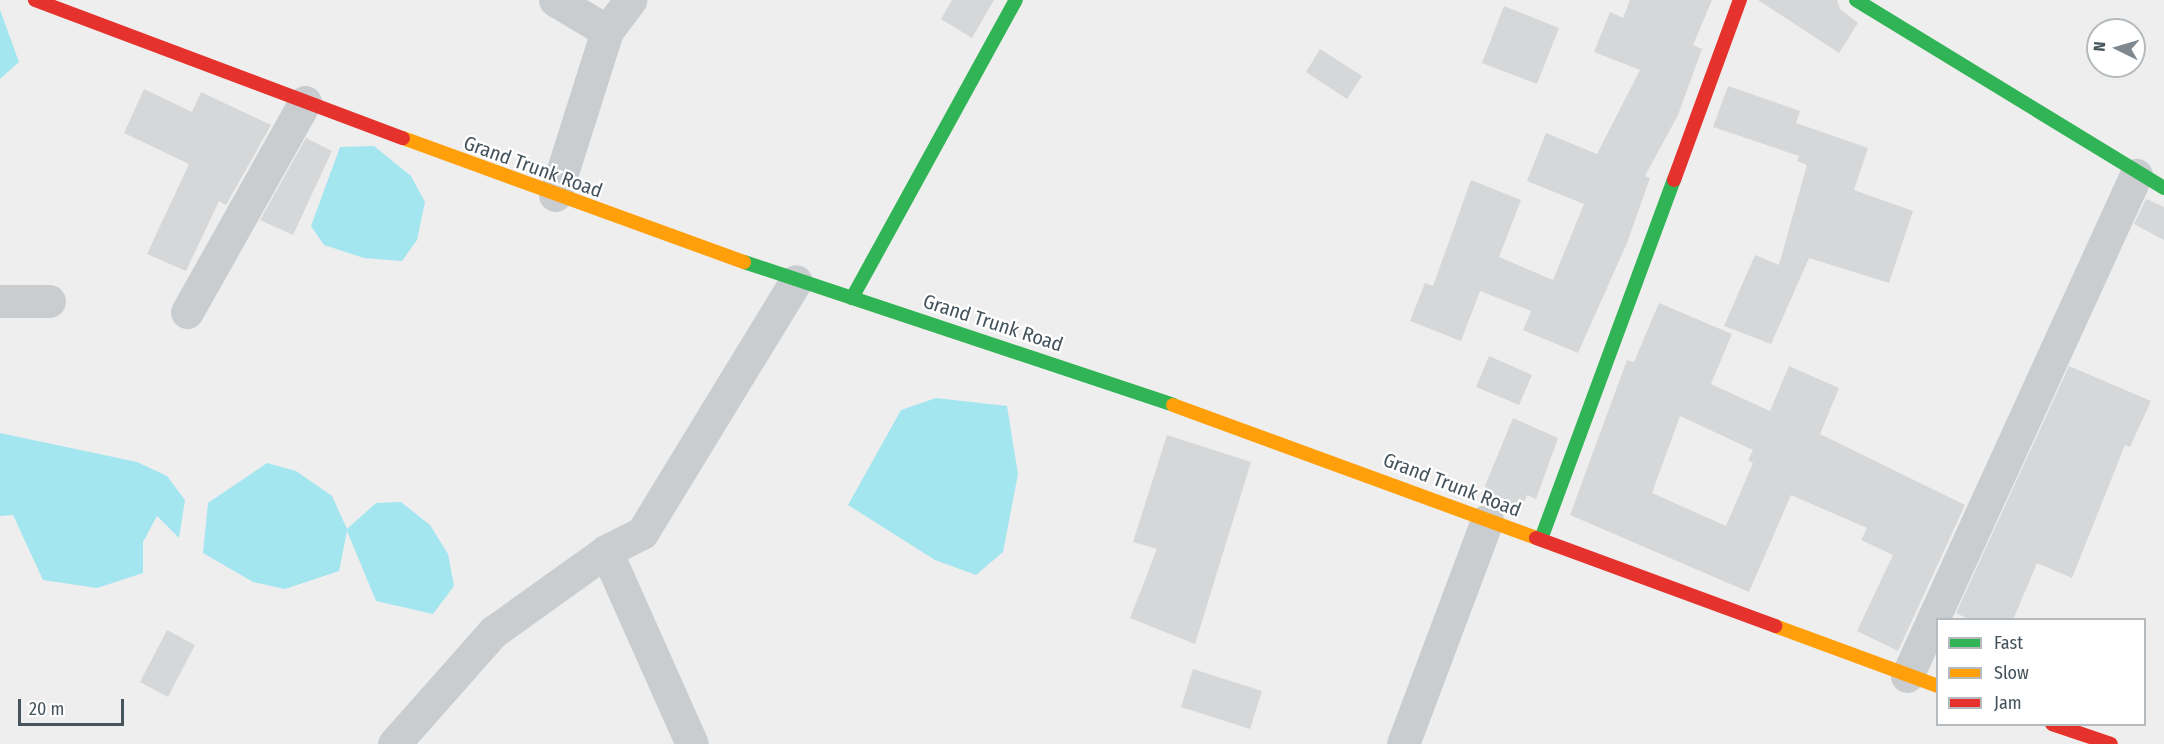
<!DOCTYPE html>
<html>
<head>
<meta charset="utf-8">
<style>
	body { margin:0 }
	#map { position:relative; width:2164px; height:744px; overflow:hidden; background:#efeeee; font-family:"Fira Sans Condensed",sans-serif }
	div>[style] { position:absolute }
	.water>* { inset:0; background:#a3e6f0 }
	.building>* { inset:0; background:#d6d7d8 }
	.street>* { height:33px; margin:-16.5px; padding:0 16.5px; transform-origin:16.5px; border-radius:16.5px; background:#cacdcf }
	.fast>* { height:14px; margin:-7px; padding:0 7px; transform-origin:7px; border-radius:7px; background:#30b455 }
	.slow>* { height:14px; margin:-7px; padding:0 7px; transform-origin:7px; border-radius:7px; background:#ff9f0a }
	.jam>* { height:14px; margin:-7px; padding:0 7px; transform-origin:7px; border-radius:7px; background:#e5322d }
	span { translate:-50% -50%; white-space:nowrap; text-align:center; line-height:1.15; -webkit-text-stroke:4.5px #fff; paint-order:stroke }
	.street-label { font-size:20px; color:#44535c }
	.legend { position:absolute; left:1936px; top:618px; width:210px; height:108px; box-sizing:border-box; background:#fff; border:2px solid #b4babe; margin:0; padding:8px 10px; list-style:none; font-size:18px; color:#44535c }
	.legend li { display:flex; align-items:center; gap:12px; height:30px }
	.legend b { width:30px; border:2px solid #b4babe }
	.north { position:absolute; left:2086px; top:18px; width:60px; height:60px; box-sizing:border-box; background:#fff; border:2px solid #b4babe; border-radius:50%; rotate:275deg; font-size:16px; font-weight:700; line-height:24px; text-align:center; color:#44535c }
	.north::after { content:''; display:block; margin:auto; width:21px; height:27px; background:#80898f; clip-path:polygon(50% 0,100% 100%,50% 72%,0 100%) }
	.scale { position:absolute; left:18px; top:699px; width:106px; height:27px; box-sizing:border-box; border:3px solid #44535c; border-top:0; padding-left:8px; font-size:18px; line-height:21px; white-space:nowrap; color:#44535c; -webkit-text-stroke:4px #fff; paint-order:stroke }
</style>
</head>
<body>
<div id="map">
	<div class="water">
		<div style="clip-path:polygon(0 10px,19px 62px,0 79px)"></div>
		<div style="clip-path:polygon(374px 146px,411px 176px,425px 202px,417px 240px,402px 261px,364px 258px,324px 245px,311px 226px,340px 147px)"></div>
		<div style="clip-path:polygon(936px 398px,1007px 406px,1018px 474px,1003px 552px,976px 575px,935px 560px,848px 505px,901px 410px)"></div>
		<div style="clip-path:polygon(0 433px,137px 462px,167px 476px,185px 500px,179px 538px,157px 516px,143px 542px,143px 573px,97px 588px,43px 580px,13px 515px,0 516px)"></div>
		<div style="clip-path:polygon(267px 463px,296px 471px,332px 496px,347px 529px,376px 503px,401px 502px,430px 525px,448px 554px,454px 586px,433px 614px,376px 601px,347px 531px,339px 571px,285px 589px,253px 582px,203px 553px,208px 503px)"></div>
	</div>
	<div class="building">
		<div style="clip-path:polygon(952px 0,994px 0,972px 38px,941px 19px)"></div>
		<div style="clip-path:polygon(1630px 0,1712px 0,1693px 45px,1702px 49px,1678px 115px,1645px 176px,1650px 178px,1627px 243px,1578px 353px,1523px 330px,1531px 311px,1480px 291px,1461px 341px,1410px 321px,1425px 283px,1433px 286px,1471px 180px,1521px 200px,1499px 257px,1553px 280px,1584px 204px,1527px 181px,1546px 133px,1597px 154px,1640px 70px,1594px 52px,1610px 12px,1623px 18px)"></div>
		<div style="clip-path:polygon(1758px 0,1837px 0,1840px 9px,1858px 23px,1839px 53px)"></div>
		<div style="clip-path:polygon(1504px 6px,1559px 28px,1537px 84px,1482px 63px)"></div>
		<div style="clip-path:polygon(1320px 49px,1362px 76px,1347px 99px,1306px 72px)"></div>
		<div style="clip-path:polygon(1728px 86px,1800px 111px,1796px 123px,1868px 148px,1854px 190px,1913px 211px,1889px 283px,1809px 258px,1771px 344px,1724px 326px,1755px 255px,1779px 265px,1807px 165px,1797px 161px,1799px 156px,1713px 127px)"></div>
		<div style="clip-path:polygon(144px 89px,192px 112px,201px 92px,271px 125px,226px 205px,219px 201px,186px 271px,147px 254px,189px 164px,124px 133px)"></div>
		<div style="clip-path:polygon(306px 138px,332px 151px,293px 235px,260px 220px)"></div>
		<div style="clip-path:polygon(2146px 199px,2164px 207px,2164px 240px,2134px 224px)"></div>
		<div style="clip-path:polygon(evenodd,1659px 303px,1732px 334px,1711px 384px,1770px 411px,1789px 366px,1839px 388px,1820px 434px,1965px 505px,1898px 651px,1857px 631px,1893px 555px,1861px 540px,1867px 528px,1791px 495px,1749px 592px,1570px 515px,1627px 360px,1634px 362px,1659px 303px,1680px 416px,1753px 450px,1748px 460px,1753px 463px,1726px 526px,1652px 493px,1680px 416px)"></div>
		<div style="clip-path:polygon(1489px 356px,1532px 375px,1519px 405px,1476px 387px)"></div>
		<div style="clip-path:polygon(2069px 366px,2151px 401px,2130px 447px,2125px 445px,2072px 578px,2037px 563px,2013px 620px,1971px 620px,1956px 613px)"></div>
		<div style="clip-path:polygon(1513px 418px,1558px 438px,1536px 499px,1527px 495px,1520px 512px,1480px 498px)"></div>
		<div style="clip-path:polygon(1167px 435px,1251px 462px,1195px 644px,1130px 618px,1157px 549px,1133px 542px)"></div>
		<div style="clip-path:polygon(167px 630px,195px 645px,168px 697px,140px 682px)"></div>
		<div style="clip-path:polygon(1193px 669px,1262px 691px,1250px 729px,1181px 707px)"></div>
	</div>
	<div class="street">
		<div style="left:555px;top:0;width:61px;rotate:30.8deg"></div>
		<div style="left:555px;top:195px;width:172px;rotate:-72.4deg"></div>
		<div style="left:607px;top:31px;width:39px;rotate:-53deg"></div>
		<div style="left:0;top:301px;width:49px"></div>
		<div style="left:187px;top:312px;width:241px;rotate:-60.7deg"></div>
		<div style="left:606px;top:551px;width:211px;rotate:66deg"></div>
		<div style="left:1907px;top:676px;width:551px;rotate:-65.44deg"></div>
		<div style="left:394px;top:744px;width:149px;rotate:-48.5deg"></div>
		<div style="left:493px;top:632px;width:139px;rotate:-35.6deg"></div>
		<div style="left:606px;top:551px;width:40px;rotate:-26.6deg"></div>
		<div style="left:642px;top:533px;width:295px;rotate:-58.6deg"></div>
		<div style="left:1403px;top:744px;width:239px;rotate:-69.4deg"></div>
	</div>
	<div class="fast">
		<div style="left:1856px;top:0;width:361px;rotate:31.4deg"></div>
		<div style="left:744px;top:262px;width:452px;rotate:18.4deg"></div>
		<div style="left:852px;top:298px;width:340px;rotate:-61.2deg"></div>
		<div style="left:1541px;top:539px;width:383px;rotate:-69.7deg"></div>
	</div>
	<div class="slow">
		<div style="left:403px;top:138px;width:363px;rotate:20deg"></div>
		<div style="left:1173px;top:405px;width:387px;rotate:20.1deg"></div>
		<div style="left:1775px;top:626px;width:174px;rotate:20.2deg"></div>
	</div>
	<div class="jam">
		<div style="left:35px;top:0;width:393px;rotate:20.6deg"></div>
		<div style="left:1674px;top:180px;width:192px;rotate:-69.9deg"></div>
		<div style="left:1536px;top:538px;width:255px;rotate:20.2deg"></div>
		<div style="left:2052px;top:724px;width:62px;rotate:18.7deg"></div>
	</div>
	<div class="street-label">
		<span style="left:533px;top:167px;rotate:20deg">Grand Trunk Road</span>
		<span style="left:993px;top:323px;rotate:18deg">Grand Trunk Road</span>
		<span style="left:1452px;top:485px;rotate:21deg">Grand Trunk Road</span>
	</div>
	<ul class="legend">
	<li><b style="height:8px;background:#30b455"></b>Fast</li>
	<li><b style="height:8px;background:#ff9f0a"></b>Slow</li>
	<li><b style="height:8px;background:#e5322d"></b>Jam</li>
	</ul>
	<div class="north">N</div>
	<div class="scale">20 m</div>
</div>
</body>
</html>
